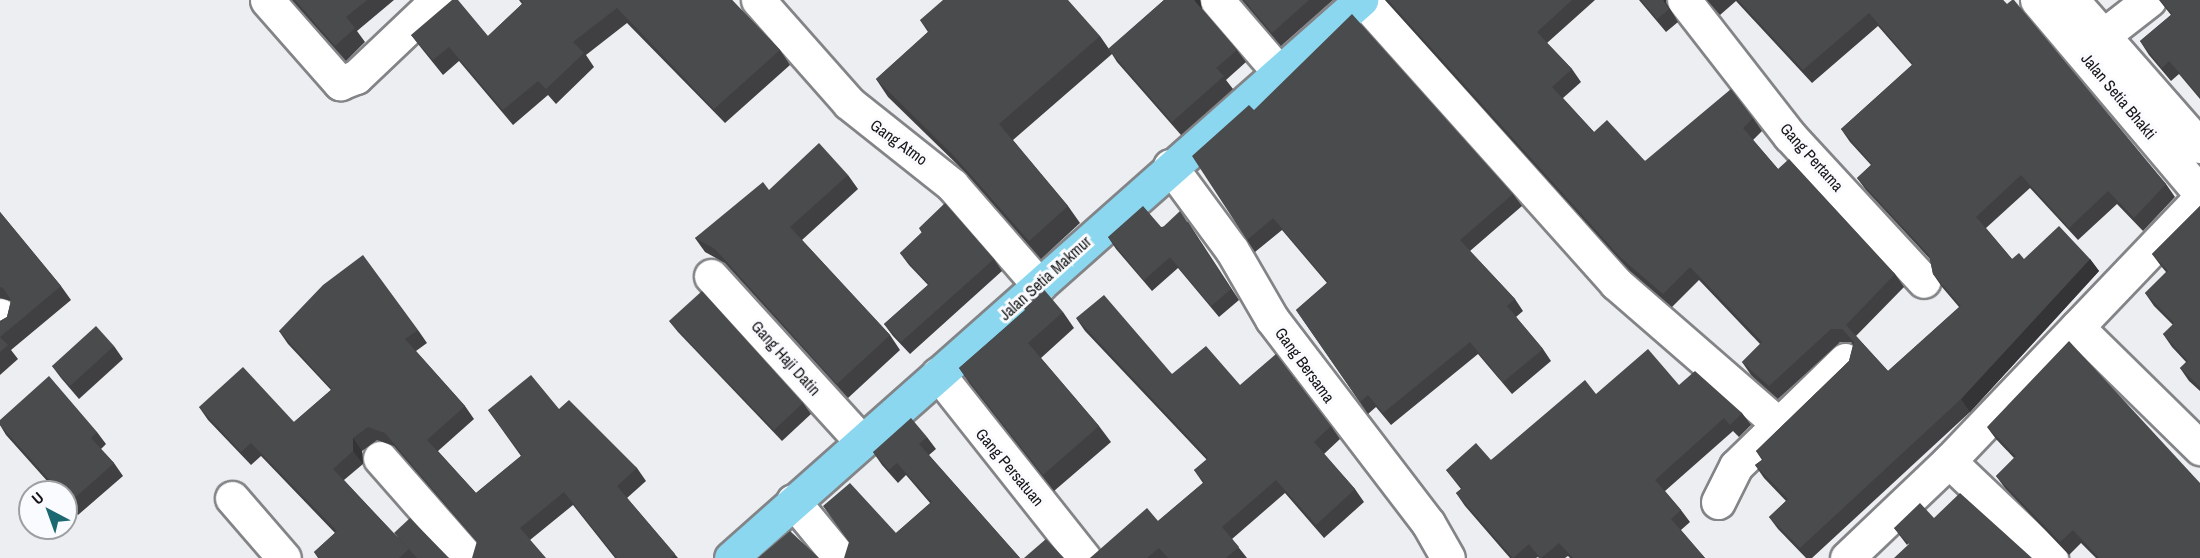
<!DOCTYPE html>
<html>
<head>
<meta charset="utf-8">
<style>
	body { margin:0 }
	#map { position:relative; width:2200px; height:558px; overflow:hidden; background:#edeef1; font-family:"Archivo Narrow",sans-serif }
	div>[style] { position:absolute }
	.roads { filter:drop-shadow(2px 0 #838487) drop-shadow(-2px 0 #838487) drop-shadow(0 2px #838487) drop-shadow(0 -2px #838487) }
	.minor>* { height:33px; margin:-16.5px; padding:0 16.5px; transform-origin:16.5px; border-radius:16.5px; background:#fff }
	.major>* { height:33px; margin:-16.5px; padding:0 16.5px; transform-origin:16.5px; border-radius:16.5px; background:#8bd7f0 }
	.wall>* { inset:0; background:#404042 }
	.shaded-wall>* { inset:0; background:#343436 }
	.building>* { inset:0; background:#4a4b4d }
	span { translate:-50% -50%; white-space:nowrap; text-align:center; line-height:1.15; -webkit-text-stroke:6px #fafbfe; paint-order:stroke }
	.street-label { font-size:16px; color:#151516 }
	.north { position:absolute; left:18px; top:480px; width:60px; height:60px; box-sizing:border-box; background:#fafbfe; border:2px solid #9e9fa1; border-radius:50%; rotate:319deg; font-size:16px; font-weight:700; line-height:24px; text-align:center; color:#151516 }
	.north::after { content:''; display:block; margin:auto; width:21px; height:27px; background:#1c6871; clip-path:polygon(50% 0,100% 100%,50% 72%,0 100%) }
</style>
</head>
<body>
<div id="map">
	<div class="roads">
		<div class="minor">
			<div style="left:267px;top:0;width:111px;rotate:48.7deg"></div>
			<div style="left:340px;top:83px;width:17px;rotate:-21deg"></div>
			<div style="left:356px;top:77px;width:112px;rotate:-43.5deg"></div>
			<div style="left:758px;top:0;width:137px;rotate:48.5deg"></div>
			<div style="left:849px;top:103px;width:132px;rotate:38.5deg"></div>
			<div style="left:952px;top:185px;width:133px;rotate:49deg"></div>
			<div style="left:1217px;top:0;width:94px;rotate:49.3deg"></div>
			<div style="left:1363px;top:0;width:380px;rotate:48.2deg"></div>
			<div style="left:1616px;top:283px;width:212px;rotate:41deg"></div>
			<div style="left:1684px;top:0;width:172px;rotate:52.1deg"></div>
			<div style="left:1790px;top:136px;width:197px;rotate:47.3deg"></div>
			<div style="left:2037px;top:0;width:253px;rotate:49.8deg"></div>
			<div style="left:2072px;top:0;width:194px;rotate:48.8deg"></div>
			<div style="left:2104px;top:35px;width:57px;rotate:-37.9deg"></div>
			<div style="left:1170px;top:166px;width:104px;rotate:53.6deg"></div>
			<div style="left:1232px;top:250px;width:80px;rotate:59.9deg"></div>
			<div style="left:1272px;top:319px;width:257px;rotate:52.6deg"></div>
			<div style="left:1428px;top:523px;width:40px;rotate:60.3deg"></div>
			<div style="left:711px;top:276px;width:222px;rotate:47.7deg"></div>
			<div style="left:0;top:315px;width:4px;rotate:45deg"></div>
			<div style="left:2077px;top:327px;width:173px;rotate:44.5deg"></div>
			<div style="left:938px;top:374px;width:235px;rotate:51.6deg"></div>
			<div style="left:380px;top:458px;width:133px;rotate:48.7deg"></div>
			<div style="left:1949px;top:461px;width:141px;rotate:43.6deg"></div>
			<div style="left:232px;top:498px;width:79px;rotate:49.1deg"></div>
			<div style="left:793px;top:501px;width:74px;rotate:50.5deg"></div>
			<div style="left:1718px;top:502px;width:40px;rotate:-63.4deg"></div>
			<div style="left:1736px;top:466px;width:152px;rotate:-44.2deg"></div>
			<div style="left:1847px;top:558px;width:141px;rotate:-43.6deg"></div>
			<div style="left:1949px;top:461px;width:364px;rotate:-46.3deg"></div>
		</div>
		<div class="major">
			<div style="left:731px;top:558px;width:842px;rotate:-41.53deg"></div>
		</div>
	</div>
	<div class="wall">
		<div style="clip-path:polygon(292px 0,394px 0,357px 31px,365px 42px,346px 61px)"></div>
		<div style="clip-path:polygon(519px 0,732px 0,780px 50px,790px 65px,725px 123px,627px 23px,586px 55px,594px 67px,556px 104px,548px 95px,513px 125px,459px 61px,443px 75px,422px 49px,411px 35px,488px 36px,522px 4px)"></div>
		<div style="clip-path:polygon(1164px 0,1200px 0,1202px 9px,1237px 50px,1246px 62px,1226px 80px,1233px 89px,1181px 135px,1117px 62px,1112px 54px,1013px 140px,1068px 206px,1080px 223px,1041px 259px,966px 173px,888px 97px,876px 79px,928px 32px,920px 20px,1100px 36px,1109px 49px)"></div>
		<div style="clip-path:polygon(1242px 0,1333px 0,1281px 46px)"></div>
		<div style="clip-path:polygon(1385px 0,1595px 0,1547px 43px,1572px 69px,1581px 82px,1563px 98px,1594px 132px,1645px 161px,1753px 118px,1762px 131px,1753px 140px,1778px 169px,1895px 274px,1904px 287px,1856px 336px,1888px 371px,1959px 307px,1942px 287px,1933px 274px,1930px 259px,1866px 190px,1857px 178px,1871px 165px,1850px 142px,1841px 129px,1912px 65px,1878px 26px,1812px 83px,1736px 1px,1720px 15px,1707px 0,2003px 0,2166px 184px,2175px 197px,2143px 231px,2117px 204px,2078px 240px,2030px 188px,1986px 228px,2012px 259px,2090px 259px,2099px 271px,1970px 412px,1812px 558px,1806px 558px,1778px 529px,1769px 517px,1786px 501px,1764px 478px,1755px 465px,1762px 460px,1756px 451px,1849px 361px,1853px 345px,1851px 342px,1840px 342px,1778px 399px,1751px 375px,1742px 362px,1760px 344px,1699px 280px,1672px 307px,1629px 270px)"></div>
		<div style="clip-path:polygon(1639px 0,1666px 0,1666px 3px,1678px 22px,1666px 32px)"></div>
		<div style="clip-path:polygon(2159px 0,2200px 0,2200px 99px,2179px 74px,2171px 81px,2149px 55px,2140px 41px,2171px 15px)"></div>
		<div style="clip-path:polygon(1254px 110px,1513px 194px,1522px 206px,1470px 251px,1515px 299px,1523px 311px,1516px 317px,1543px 349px,1551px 361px,1512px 394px,1478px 354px,1391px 425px,1376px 407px,1368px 414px,1296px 310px,1327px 283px,1282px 230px,1255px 252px,1247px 240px)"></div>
		<div style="clip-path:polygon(848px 175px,858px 189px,802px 240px,890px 335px,900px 350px,848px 398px,725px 263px,705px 252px,695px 238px,769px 190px)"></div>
		<div style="clip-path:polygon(2200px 206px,2200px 391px,2189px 381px,2180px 368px,2186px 362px,2172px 347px,2163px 334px,2173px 325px,2154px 306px,2145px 293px,2166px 272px,2161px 266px,2152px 254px)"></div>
		<div style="clip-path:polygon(0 212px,61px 286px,71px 300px,11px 350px,18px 359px,0 375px,0 321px,7px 317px,11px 301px,0 298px)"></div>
		<div style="clip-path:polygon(1188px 222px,1239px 300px,1219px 317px,1178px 268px,1152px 291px,1116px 249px,1108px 237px)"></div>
		<div style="clip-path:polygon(919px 228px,994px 259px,1002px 271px,910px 354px,893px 336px,884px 324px,928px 285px,909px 265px,900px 253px,922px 233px)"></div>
		<div style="clip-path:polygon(1021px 304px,1063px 312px,1074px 328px,1041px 358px,1099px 426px,1111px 442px,1054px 491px,970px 384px,959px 368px,1025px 310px)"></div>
		<div style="clip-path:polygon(1076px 318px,1172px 374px,1240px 385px,1331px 426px,1340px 439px,1324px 454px,1355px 489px,1364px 502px,1324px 538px,1285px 493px,1232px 539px,1247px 558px,1090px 558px,1158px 521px,1203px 483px,1194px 470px,1207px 460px,1085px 331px)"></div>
		<div style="clip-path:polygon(669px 321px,803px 403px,811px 414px,782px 441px,678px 332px)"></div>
		<div style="clip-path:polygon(418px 330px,427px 343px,416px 351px,465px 406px,474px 419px,438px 451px,476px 493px,521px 456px,488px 410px,559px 409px,637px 468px,646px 481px,627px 498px,678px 558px,615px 558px,573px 505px,530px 540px,477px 542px,394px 446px,377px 440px,362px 451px,363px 464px,344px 480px,396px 536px,449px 558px,318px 558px,314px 552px,335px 533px,261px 456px,251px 465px,208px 420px,199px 407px,294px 422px,331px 390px,288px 344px,279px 331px)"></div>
		<div style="clip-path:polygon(114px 346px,123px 359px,79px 399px,61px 378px,52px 366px)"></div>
		<div style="clip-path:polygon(1679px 385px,1742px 413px,1751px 425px,1739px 437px,1733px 431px,1665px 491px,1681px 510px,1690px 522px,1681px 530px,1705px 558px,1570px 558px,1568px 556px,1565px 558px,1539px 558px,1538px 557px,1536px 558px,1510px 558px,1465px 506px,1456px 493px,1461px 489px,1446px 470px,1491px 460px,1596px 394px)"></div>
		<div style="clip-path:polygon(0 425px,97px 432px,106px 444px,101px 449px,114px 463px,123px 476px,78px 515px,66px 502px,66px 492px,57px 492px,6px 435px)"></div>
		<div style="clip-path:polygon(1987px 427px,2200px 558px,2096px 558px,2081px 543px,2069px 555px,2005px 488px,1996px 476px,2014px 458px,1996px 439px)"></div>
		<div style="clip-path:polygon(927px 437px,936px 449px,929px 455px,1020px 558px,896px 533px,930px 503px,906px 475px,898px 483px,882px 465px,873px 452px)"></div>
		<div style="clip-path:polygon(1934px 518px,1907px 545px,1894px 528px)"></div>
	</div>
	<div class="shaded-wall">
		<div style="clip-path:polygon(1194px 0,1200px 0,1202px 12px)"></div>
		<div style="clip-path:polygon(1663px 0,1666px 0,1666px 3px,1678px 22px)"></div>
		<div style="clip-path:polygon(2090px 259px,2099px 271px,1970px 412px,1961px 399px)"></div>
		<div style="clip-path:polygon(353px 438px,362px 451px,363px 464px,353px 451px)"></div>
	</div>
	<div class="building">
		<div style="clip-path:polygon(295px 0,367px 0,346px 17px,355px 28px,335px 46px)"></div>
		<div style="clip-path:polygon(452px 0,458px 0,488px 36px,523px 3px,521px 0,732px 0,780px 50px,714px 109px,617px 8px,573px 42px,584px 53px,546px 89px,538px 81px,503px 110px,449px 47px,433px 60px,411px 35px)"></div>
		<div style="clip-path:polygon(943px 0,1068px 0,1100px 36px,999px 124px,1068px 206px,1029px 241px,954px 156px,876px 79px,929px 31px,920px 20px)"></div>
		<div style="clip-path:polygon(1164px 0,1194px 0,1237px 50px,1216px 68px,1224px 76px,1172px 122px,1108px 49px)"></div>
		<div style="clip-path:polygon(1244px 0,1309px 0,1272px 33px)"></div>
		<div style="clip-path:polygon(1388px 0,1572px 0,1537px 32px,1572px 69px,1552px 87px,1594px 132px,1607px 120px,1645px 161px,1731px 89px,1753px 118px,1743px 128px,1778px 169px,1789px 159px,1895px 274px,1846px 325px,1888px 371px,1961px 306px,1933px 274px,1929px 255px,1857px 178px,1872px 164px,1841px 129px,1913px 64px,1869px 13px,1803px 70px,1738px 0,2003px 0,2007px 4px,2012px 0,2014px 0,2166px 184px,2134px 218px,2108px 191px,2069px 228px,2021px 175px,1976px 217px,2012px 259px,2019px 253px,2024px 259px,2059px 226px,2090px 259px,1961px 399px,1800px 548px,1769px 517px,1788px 499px,1755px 465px,1763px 459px,1756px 451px,1849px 361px,1854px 342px,1842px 329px,1831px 329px,1769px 386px,1742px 362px,1762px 342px,1690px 267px,1663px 294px,1620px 257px)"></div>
		<div style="clip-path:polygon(1641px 0,1663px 0,1669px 9px,1657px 19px)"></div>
		<div style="clip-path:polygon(2160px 0,2200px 0,2200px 97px,2169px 61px,2162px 68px,2140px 41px,2172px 14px)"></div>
		<div style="clip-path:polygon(1352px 14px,1513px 194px,1460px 240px,1515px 299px,1507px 306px,1543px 349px,1503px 382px,1470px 342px,1383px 413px,1368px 395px,1360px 402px,1296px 310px,1328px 282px,1273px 218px,1247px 240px,1192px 156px,1249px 105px,1254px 110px)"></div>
		<div style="clip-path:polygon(819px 143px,848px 175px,790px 227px,890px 335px,837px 384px,715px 249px,695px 238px,763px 182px,769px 190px)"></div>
		<div style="clip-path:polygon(945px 203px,994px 259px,901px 342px,884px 324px,929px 284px,900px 253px,922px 232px,919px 228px)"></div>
		<div style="clip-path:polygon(1143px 206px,1162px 228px,1180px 211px,1231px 289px,1211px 306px,1170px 257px,1144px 280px,1108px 237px)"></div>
		<div style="clip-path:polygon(2200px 206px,2200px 387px,2180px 368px,2188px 361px,2163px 334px,2174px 323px,2145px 293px,2168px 271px,2152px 254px)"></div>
		<div style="clip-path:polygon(0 212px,61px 286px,0 337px,8px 345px,0 352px,0 321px,7px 317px,11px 300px,3px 288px,0 287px)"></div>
		<div style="clip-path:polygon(363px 255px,418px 330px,405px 339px,465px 406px,427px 440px,476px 493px,522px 455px,488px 410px,531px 375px,559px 409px,569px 400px,637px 468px,617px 486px,675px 554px,671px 558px,617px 558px,564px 492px,520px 528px,546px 558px,472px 558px,477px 541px,385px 433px,368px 427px,353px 438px,353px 451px,333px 469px,409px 549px,399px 558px,319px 558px,314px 552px,337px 531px,251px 443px,241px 452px,199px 407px,243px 367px,294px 422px,332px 389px,279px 331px,323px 285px)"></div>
		<div style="clip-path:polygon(1041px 286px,1063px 312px,1028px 343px,1099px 426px,1043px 475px,959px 368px,1026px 310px,1021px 304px)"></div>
		<div style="clip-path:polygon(702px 291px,803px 403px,774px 430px,669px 321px)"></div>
		<div style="clip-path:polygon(1104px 295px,1172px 374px,1206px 346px,1240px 385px,1276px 354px,1331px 426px,1314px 442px,1355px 489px,1316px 525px,1276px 480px,1222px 527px,1239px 547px,1226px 558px,1168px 558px,1159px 548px,1147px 558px,1090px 558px,1147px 508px,1158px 521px,1204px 482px,1194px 470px,1208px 458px,1076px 318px)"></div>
		<div style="clip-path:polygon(96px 326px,114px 346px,70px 386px,52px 366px)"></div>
		<div style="clip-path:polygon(2069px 341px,2200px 483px,2200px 558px,2099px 558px,2073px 530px,2060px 542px,1996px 476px,2016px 456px,1987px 427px)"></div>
		<div style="clip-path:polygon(1648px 349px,1679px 385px,1695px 371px,1742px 413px,1730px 425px,1724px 418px,1655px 480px,1681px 510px,1671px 519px,1705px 558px,1573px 558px,1559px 543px,1541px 558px,1540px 558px,1529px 544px,1513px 558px,1456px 493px,1462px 488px,1446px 470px,1476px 443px,1491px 460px,1585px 380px,1596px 394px)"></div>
		<div style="clip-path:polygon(49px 376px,97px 432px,91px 438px,114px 463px,69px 503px,66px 499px,66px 492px,60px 492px,0 425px,0 420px)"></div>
		<div style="clip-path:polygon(911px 418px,927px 437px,919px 444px,1020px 558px,844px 558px,849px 542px,823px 506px,850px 483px,896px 533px,932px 502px,897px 463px,889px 470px,873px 452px)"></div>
		<div style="clip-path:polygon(1960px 493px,2032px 558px,1894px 558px,1909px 544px,1894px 528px,1920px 503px,1934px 518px)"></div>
		<div style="clip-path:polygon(410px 518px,449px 558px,417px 558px,394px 533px)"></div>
		<div style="clip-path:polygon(790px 531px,819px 558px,758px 558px)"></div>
		<div style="clip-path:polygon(1046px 539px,1064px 558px,1024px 558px)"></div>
	</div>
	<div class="street-label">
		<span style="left:2119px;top:96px;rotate:50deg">Jalan Setia Bhakti</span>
		<span style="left:899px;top:142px;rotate:36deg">Gang Atmo</span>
		<span style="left:1812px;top:157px;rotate:48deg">Gang Pertama</span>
		<span style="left:1045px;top:278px;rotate:-42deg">Jalan Setia Makmur</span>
		<span style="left:786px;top:358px;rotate:48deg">Gang Haji Datin</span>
		<span style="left:1305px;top:365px;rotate:54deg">Gang Bersama</span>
		<span style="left:1010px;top:467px;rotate:50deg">Gang Persatuan</span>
	</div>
	<div class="north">U</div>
</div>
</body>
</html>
